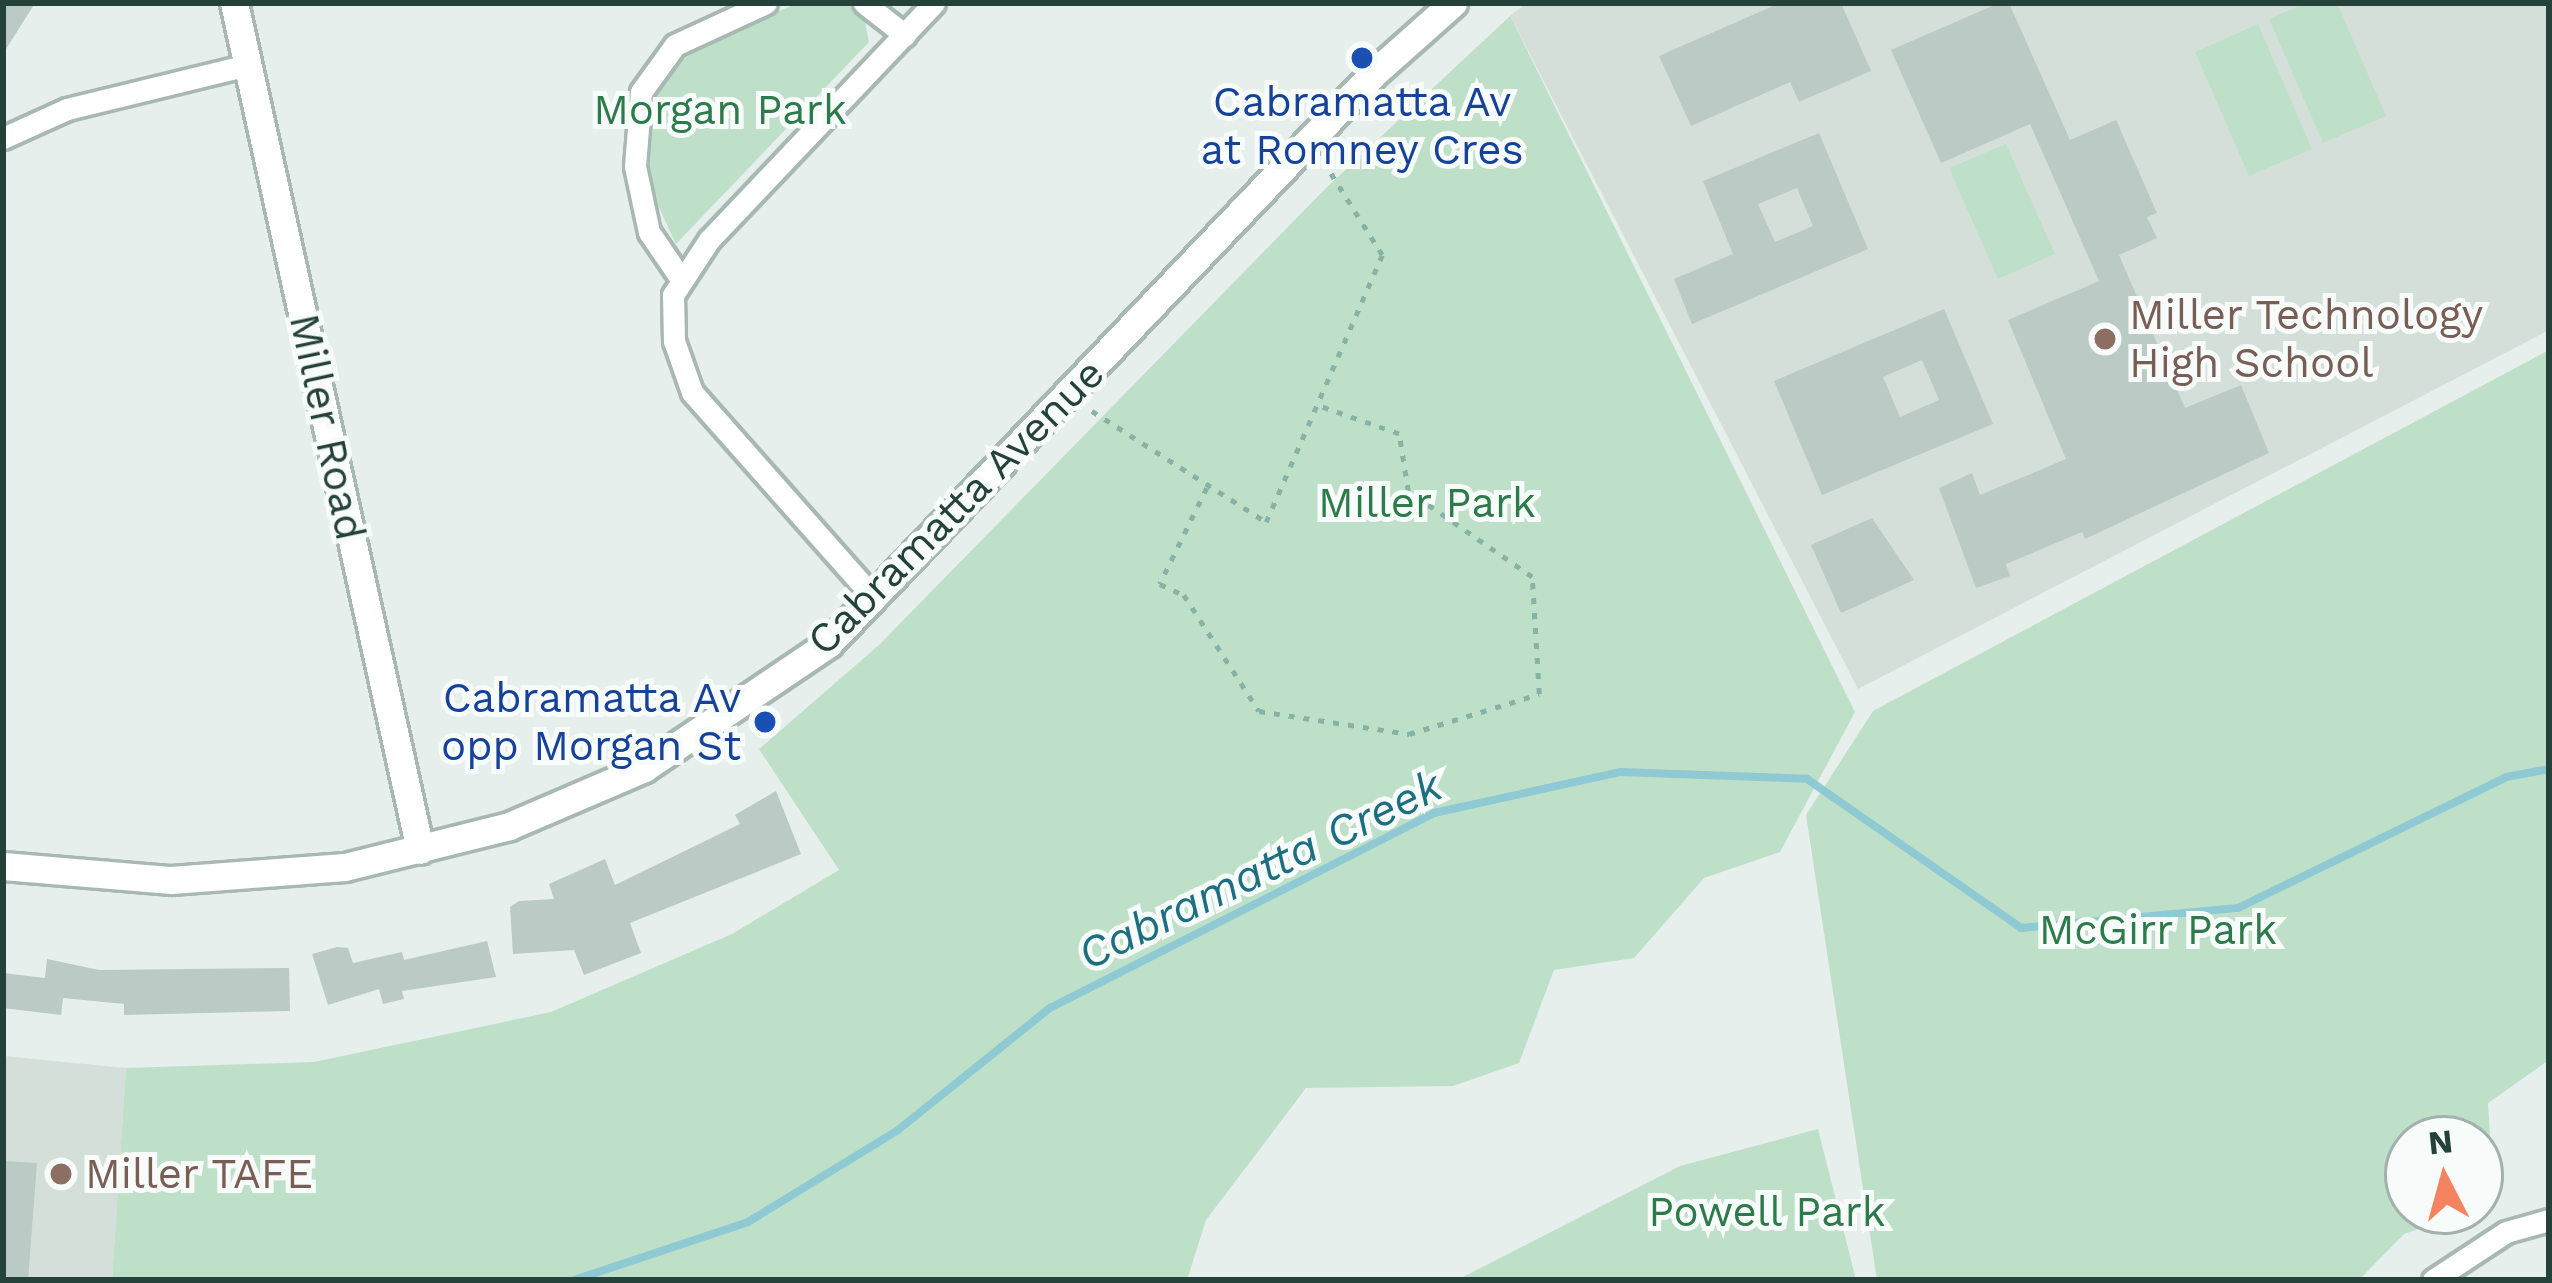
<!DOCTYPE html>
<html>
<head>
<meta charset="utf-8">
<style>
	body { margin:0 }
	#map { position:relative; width:2552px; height:1283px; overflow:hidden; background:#e6efeb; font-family:"Work Sans",sans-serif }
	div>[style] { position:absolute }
	.built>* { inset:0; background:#d4dfda }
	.green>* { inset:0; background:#bfe0c8 }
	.stream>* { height:8px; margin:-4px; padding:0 4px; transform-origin:4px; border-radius:4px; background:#8ec9d4 }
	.building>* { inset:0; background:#bbcac4 }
	.path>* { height:4.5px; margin-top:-2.25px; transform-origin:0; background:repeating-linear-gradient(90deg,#86b3a5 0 6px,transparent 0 15px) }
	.roads { filter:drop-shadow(3px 0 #a8b8b2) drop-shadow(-3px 0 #a8b8b2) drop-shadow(0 3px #a8b8b2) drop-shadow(0 -3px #a8b8b2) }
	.minor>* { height:21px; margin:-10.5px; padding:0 10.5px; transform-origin:10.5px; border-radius:10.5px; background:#fff }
	.tertiary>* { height:27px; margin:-13.5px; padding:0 13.5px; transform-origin:13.5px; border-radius:13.5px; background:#fff }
	.dots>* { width:33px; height:33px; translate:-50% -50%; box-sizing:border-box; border:6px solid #f7fbf9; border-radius:50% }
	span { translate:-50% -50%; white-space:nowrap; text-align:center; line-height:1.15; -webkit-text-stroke:10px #f7fbf9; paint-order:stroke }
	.transit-label { font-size:42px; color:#164399 }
	.right { translate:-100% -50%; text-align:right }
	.park-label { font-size:42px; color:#2d7a4b }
	.education-label { font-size:42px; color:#785e54 }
	.left { translate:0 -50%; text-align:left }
	.street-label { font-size:42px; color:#24423a }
	.water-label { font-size:45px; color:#1c6f80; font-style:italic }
	.frame { position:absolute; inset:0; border:6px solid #24423a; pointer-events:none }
	.north { position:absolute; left:2384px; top:1115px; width:120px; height:120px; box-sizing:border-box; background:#f7fbf9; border:3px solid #a3b1ad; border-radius:50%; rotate:354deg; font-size:33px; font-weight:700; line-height:48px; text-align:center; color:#24423a }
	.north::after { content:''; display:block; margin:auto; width:42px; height:54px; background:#f4845f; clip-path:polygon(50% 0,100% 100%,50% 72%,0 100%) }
</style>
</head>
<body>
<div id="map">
	<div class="built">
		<div style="clip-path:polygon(1527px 3px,2549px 3px,2549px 330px,1858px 689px,1510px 16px)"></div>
		<div style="clip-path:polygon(3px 1056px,126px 1068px,112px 1280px,3px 1280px)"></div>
	</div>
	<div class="green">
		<div style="clip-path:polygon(798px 3px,846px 3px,864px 18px,869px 42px,676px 244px,648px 184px,643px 123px,652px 98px,694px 47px)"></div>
		<div style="clip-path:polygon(2305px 3px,2337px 3px,2386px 116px,2323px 143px,2269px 19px)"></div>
		<div style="clip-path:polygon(1510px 16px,1855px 712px,1780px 852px,1704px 878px,1634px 958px,1554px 970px,1519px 1063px,1453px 1086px,1306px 1088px,1206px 1220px,1187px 1280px,112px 1280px,126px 1068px,314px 1062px,551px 1012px,732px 934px,839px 870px,759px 749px,879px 645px,1325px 189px)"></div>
		<div style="clip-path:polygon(2258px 24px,2312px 149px,2249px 176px,2195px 52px)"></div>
		<div style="clip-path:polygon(2006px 144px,2055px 254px,1998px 279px,1949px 168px)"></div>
		<div style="clip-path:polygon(2549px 350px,2549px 1060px,2488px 1103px,2494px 1203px,2480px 1208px,2480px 1139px,2408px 1139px,2408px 1211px,2471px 1211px,2404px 1234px,2359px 1280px,1877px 1280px,1806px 815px,1873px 711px)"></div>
		<div style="clip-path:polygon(1818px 1129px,1856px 1280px,1457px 1280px,1680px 1166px)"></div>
	</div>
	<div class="stream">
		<div style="left:574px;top:1280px;width:183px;rotate:-18.4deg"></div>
		<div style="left:748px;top:1222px;width:176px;rotate:-31.5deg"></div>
		<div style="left:898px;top:1130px;width:195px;rotate:-38.8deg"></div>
		<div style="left:1050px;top:1008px;width:431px;rotate:-26.9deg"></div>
		<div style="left:1434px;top:813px;width:190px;rotate:-12.4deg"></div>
		<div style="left:1620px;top:772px;width:187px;rotate:2.1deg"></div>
		<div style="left:1807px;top:779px;width:261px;rotate:34.8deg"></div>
		<div style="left:2021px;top:928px;width:218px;rotate:-5.3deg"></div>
		<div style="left:2238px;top:908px;width:298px;rotate:-26deg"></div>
		<div style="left:2506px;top:777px;width:44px;rotate:-10.5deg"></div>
	</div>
	<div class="building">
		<div style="clip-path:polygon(3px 3px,35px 3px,3px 54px)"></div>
		<div style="clip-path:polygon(1780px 3px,1841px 3px,1871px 71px,1799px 102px,1790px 82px,1691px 126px,1659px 56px)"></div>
		<div style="clip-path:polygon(1999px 3px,2009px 3px,2070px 140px,2116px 120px,2157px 213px,2147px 217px,2157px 238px,2119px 255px,2185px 408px,2241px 385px,2269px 453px,2085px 539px,2082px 532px,2006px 564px,2010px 576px,1976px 588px,1939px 488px,1972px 473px,1980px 495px,2066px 459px,2008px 320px,2099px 281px,2030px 124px,1941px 163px,1891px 50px)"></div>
		<div style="clip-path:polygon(evenodd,1819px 133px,1868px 249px,1692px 324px,1674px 279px,1733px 254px,1703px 181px,1819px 133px,1797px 188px,1813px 226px,1775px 242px,1758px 204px,1797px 188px)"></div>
		<div style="clip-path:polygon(evenodd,1944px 309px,1993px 424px,1822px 495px,1774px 381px,1944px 309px,1922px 360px,1939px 400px,1900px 417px,1883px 377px,1922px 360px)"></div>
		<div style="clip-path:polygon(1872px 518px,1914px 580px,1841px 613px,1811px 545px)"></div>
		<div style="clip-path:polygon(776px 791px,801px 854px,630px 923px,641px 953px,584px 975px,574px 950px,513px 954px,510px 907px,519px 901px,554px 899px,549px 884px,605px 859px,615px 885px,740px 824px,735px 815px)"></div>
		<div style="clip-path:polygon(487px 941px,496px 977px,402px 991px,404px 999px,383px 1004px,379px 989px,328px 1005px,312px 954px,337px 947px,348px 948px,353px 963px,402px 952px,404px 960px)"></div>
		<div style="clip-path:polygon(47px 959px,99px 970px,289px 968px,290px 1011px,124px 1015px,124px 1004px,63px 998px,61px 1015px,3px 1008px,3px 973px,45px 978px)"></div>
		<div style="clip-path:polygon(3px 1161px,37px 1163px,28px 1280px,3px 1280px)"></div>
	</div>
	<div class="path">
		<div style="left:1092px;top:411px;width:206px;rotate:32.5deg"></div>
		<div style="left:1266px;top:522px;width:291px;rotate:-66.5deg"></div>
		<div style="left:1382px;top:255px;width:99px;rotate:-122.2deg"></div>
		<div style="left:1207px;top:488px;width:107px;rotate:116.1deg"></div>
		<div style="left:1160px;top:584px;width:26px;rotate:25deg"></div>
		<div style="left:1184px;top:595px;width:138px;rotate:57.1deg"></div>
		<div style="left:1259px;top:711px;width:152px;rotate:8.7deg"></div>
		<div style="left:1409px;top:734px;width:136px;rotate:-17.1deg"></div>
		<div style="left:1539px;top:694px;width:117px;rotate:-93.4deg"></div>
		<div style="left:1532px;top:577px;width:151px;rotate:-145.3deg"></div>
		<div style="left:1408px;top:491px;width:58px;rotate:-99deg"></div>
		<div style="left:1399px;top:434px;width:88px;rotate:-160.7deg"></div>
	</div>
	<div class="roads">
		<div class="minor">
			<div style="left:864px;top:3px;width:52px;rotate:38deg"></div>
			<div style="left:3px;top:138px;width:70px;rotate:-24.4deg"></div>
			<div style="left:67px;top:109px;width:186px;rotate:-13.7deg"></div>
			<div style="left:679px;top:276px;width:53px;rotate:-124.3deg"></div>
			<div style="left:649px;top:232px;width:67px;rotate:-102deg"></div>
			<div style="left:635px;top:166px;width:74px;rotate:-85.4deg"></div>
			<div style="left:641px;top:92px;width:58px;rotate:-54.1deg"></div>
			<div style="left:675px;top:45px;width:100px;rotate:-24.8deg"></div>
			<div style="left:875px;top:599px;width:276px;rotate:-131.5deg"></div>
			<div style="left:692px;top:392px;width:54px;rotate:-109.4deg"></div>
			<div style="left:674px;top:341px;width:46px;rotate:-91.2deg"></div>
			<div style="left:673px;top:295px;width:66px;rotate:-56.8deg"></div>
			<div style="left:709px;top:240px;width:327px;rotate:-46.5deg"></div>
			<div style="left:2433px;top:1280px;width:87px;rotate:-33.3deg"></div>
			<div style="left:2506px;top:1232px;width:45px;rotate:-15.6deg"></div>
		</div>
		<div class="tertiary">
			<div style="left:234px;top:3px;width:867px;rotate:77.61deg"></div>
			<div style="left:3px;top:866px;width:169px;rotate:4.8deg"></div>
			<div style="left:171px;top:880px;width:174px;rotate:-4.3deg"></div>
			<div style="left:345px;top:867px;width:169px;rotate:-14deg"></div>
			<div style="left:509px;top:826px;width:147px;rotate:-23.2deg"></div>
			<div style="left:644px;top:768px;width:223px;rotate:-34deg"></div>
			<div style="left:829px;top:643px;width:787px;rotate:-46.29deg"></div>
			<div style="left:1373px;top:74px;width:107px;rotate:-41.6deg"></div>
		</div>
	</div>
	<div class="dots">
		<div style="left:1362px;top:58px;background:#1a4fb4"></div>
		<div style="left:2105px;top:339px;background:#8d6e63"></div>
		<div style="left:765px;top:722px;background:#1a4fb4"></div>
		<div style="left:61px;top:1174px;background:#8d6e63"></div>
	</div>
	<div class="transit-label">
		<span style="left:1362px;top:126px">Cabramatta Av<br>at Romney Cres</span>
		<span class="right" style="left:741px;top:722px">Cabramatta Av<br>opp Morgan St</span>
	</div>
	<div class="park-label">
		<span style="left:720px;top:110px">Morgan Park</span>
		<span style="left:1427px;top:503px">Miller Park</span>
		<span style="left:2158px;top:930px">McGirr Park</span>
		<span style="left:1767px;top:1212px">Powell Park</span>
	</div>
	<div class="education-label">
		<span class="left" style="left:2129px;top:339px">Miller Technology<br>High School</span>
		<span class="left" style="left:85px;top:1174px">Miller TAFE</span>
	</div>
	<div class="street-label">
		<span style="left:327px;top:427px;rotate:78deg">Miller Road</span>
		<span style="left:956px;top:507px;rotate:-45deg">Cabramatta Avenue</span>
	</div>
	<div class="water-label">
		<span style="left:1260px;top:870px;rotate:-26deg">Cabramatta Creek</span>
	</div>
	<div class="frame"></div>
	<div class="north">N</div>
</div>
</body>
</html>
